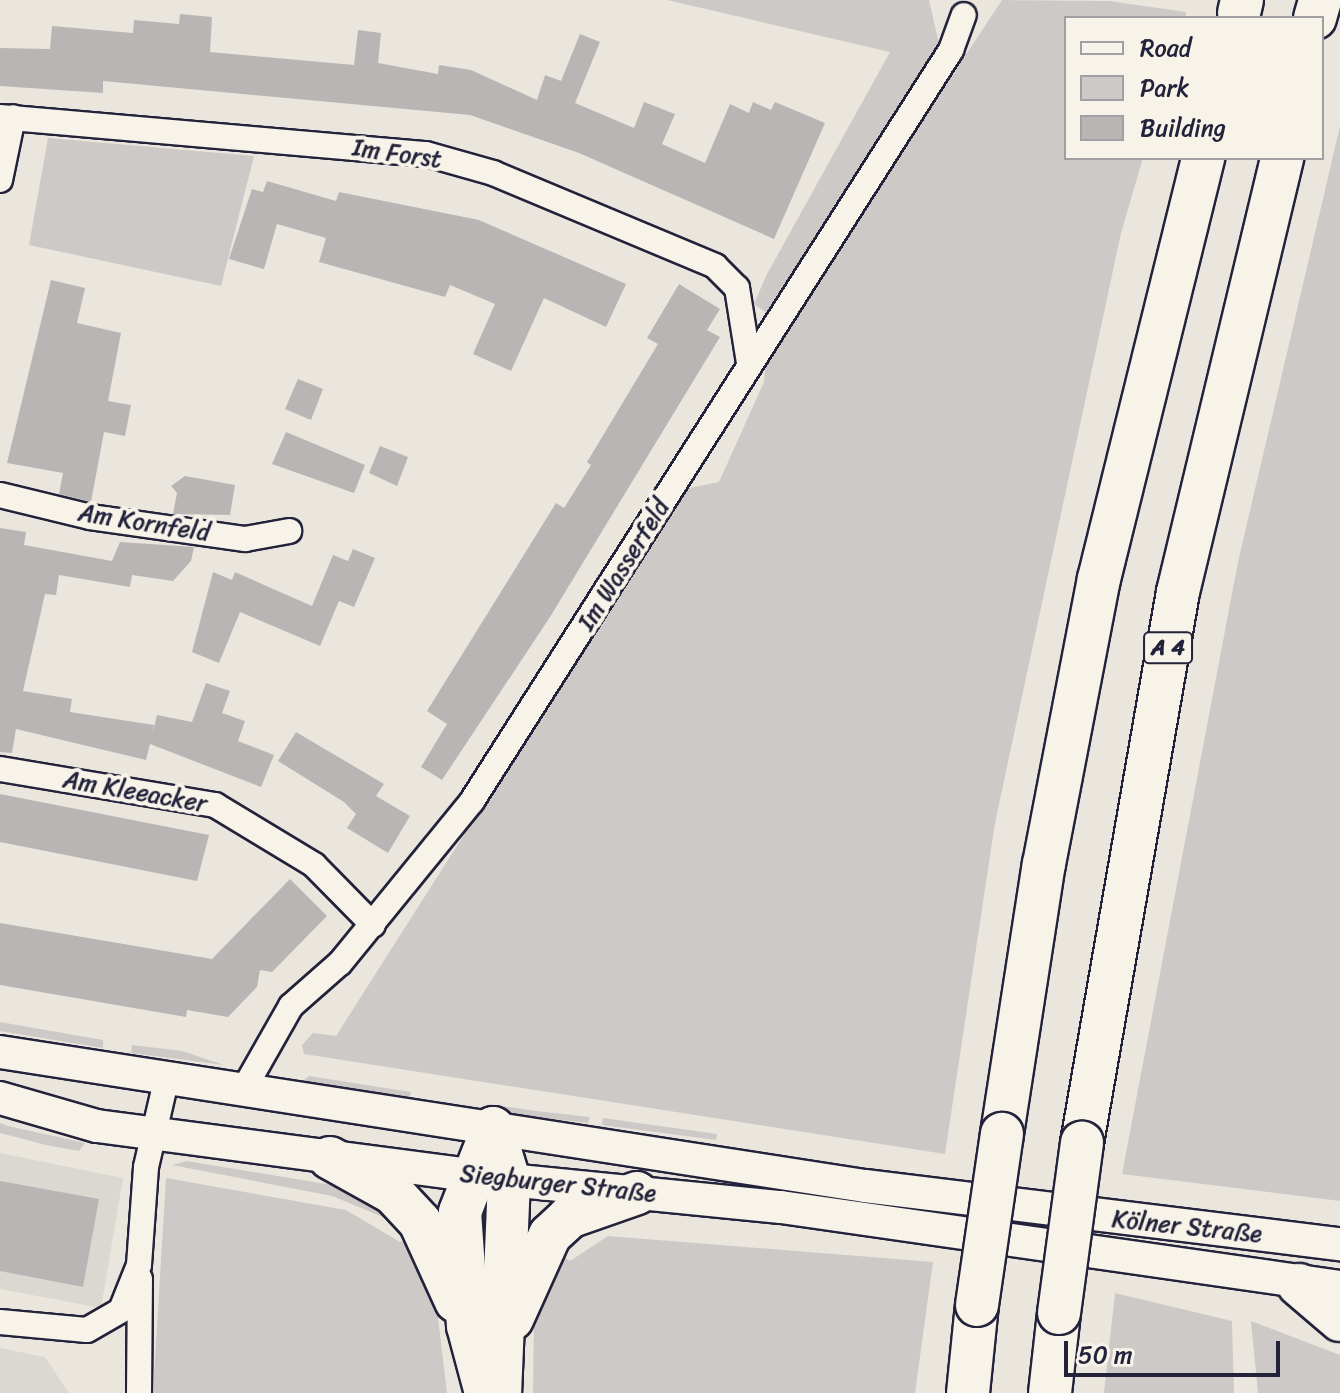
<!DOCTYPE html>
<html>
<head>
<meta charset="utf-8">
<style>
	body { margin:0 }
	#map { position:relative; width:1340px; height:1393px; overflow:hidden; background:#eae6de; font-family:Sriracha,sans-serif }
	div>[style] { position:absolute }
	.built>* { inset:0; background:#dbd8d2 }
	.green>* { inset:0; background:#cdc9c6 }
	.building>* { inset:0; background:#b8b6b5 }
	.roads { filter:drop-shadow(2px 0 #22223b) drop-shadow(-2px 0 #22223b) drop-shadow(0 2px #22223b) drop-shadow(0 -2px #22223b) }
	.minor>* { height:24px; margin:-12px; padding:0 12px; transform-origin:12px; border-radius:12px; background:#f7f3e8 }
	.secondary>* { height:32px; margin:-16px; padding:0 16px; transform-origin:16px; border-radius:16px; background:#f7f3e8 }
	.motorway>* { height:42px; margin:-21px; padding:0 21px; transform-origin:21px; border-radius:21px; background:#f7f3e8 }
	.tram>* { height:2px; margin:-1px; padding:0 1px; transform-origin:1px; border-radius:1px; background:#22223b }
	.bridges { filter:drop-shadow(2px 0 #22223b) drop-shadow(-2px 0 #22223b) drop-shadow(0 2px #22223b) drop-shadow(0 -2px #22223b) }
	.motorway-bridge>* { height:42px; margin:-21px; padding:0 21px; transform-origin:21px; border-radius:21px; background:#f7f3e8 }
	span { translate:-50% -50%; white-space:nowrap; text-align:center; line-height:1.15; -webkit-text-stroke:8px #f7f3e8; paint-order:stroke }
	.shield-label span { padding:2px 6px; background:#f7f3e8; border:2px solid; border-radius:6px; -webkit-text-stroke-width:0 }
	.shield-label { font-size:22px; color:#22223b; font-weight:700 }
	.street-label { font-size:24px; color:#22223b }
	.legend { position:absolute; left:1064px; top:16px; width:260px; height:144px; box-sizing:border-box; background:#f7f3e8; border:2px solid #a29fa3; margin:0; padding:10px 14px; list-style:none; font-size:24px; color:#22223b }
	.legend li { display:flex; align-items:center; gap:16px; height:40px }
	.legend b { width:40px; border:2px solid #a29fa3 }
	.scale { position:absolute; left:1064px; top:1341px; width:216px; height:36px; box-sizing:border-box; border:4px solid #22223b; border-top:0; padding-left:10px; font-size:24px; line-height:28px; white-space:nowrap; color:#22223b; -webkit-text-stroke:6px #f7f3e8; paint-order:stroke }
</style>
</head>
<body>
<div id="map">
	<div class="built">
		<div style="clip-path:polygon(0 1153px,123px 1178px,101px 1308px,0 1289px)"></div>
		<div style="clip-path:polygon(0 1348px,45px 1357px,69px 1393px,0 1393px)"></div>
	</div>
	<div class="green">
		<div style="clip-path:polygon(667px 0,929px 0,939px 44px,768px 314px,754px 304px,766px 276px,890px 52px)"></div>
		<div style="clip-path:polygon(1002px 0,1109px 1px,1186px 12px,1185px 18px,1066px 18px,1066px 158px,1143px 158px,1121px 233px,995px 823px,945px 1154px,304px 1054px,302px 1045px,313px 1033px,336px 1036px,684px 489px,719px 482px,764px 382px,766px 358px)"></div>
		<div style="clip-path:polygon(1340px 126px,1340px 1201px,1122px 1174px,1238px 562px)"></div>
		<div style="clip-path:polygon(48px 138px,254px 156px,221px 286px,29px 245px)"></div>
		<div style="clip-path:polygon(0 1022px,103px 1040px,103px 1048px,0 1031px)"></div>
		<div style="clip-path:polygon(132px 1045px,182px 1051px,224px 1065px,131px 1053px)"></div>
		<div style="clip-path:polygon(309px 1076px,411px 1092px,410px 1098px,303px 1081px)"></div>
		<div style="clip-path:polygon(489px 1104px,536px 1111px,590px 1117px,588px 1123px,553px 1119px,489px 1110px)"></div>
		<div style="clip-path:polygon(603px 1118px,717px 1134px,716px 1140px,602px 1125px)"></div>
		<div style="clip-path:polygon(0 1123px,8px 1126px,85px 1143px,79px 1151px,46px 1145px,0 1133px)"></div>
		<div style="clip-path:polygon(187px 1161px,338px 1186px,359px 1192px,400px 1224px,332px 1196px,172px 1165px)"></div>
		<div style="clip-path:polygon(166px 1178px,346px 1210px,400px 1242px,414px 1240px,435px 1293px,447px 1393px,153px 1393px)"></div>
		<div style="clip-path:polygon(608px 1236px,933px 1262px,915px 1393px,533px 1393px,534px 1317px,555px 1251px,570px 1261px)"></div>
		<div style="clip-path:polygon(1115px 1293px,1232px 1321px,1234px 1393px,1104px 1393px)"></div>
		<div style="clip-path:polygon(1251px 1321px,1340px 1355px,1340px 1393px,1258px 1393px)"></div>
	</div>
	<div class="building">
		<div style="clip-path:polygon(180px 14px,212px 17px,210px 52px,354px 65px,358px 30px,381px 33px,378px 63px,438px 74px,439px 65px,471px 70px,537px 100px,545px 75px,561px 81px,580px 34px,600px 42px,575px 103px,634px 128px,644px 102px,675px 114px,662px 144px,705px 163px,730px 104px,749px 113px,753px 102px,771px 110px,775px 102px,825px 123px,774px 239px,579px 153px,470px 115px,103px 81px,103px 93px,0 86px,0 48px,50px 49px,52px 26px,133px 33px,134px 20px,179px 24px)"></div>
		<div style="clip-path:polygon(267px 181px,336px 201px,339px 192px,479px 220px,626px 284px,606px 327px,544px 298px,511px 371px,473px 354px,495px 304px,450px 285px,445px 297px,319px 262px,326px 238px,277px 224px,264px 269px,229px 259px,252px 189px,263px 192px)"></div>
		<div style="clip-path:polygon(51px 280px,85px 288px,77px 323px,121px 333px,108px 401px,131px 405px,125px 436px,104px 432px,91px 502px,59px 494px,63px 473px,7px 463px)"></div>
		<div style="clip-path:polygon(679px 284px,720px 309px,707px 330px,720px 337px,550px 617px,442px 780px,421px 767px,447px 724px,427px 711px,556px 503px,564px 508px,591px 465px,587px 462px,658px 344px,647px 338px)"></div>
		<div style="clip-path:polygon(298px 379px,323px 389px,311px 420px,285px 409px)"></div>
		<div style="clip-path:polygon(286px 432px,365px 465px,354px 493px,272px 464px)"></div>
		<div style="clip-path:polygon(380px 446px,408px 457px,397px 486px,369px 473px)"></div>
		<div style="clip-path:polygon(185px 476px,235px 485px,230px 515px,173px 514px,177px 493px,171px 486px)"></div>
		<div style="clip-path:polygon(0 528px,26px 532px,24px 545px,112px 561px,120px 542px,194px 547px,191px 561px,173px 581px,132px 575px,130px 587px,59px 575px,56px 595px,45px 594px,23px 691px,72px 699px,70px 712px,154px 725px,152px 735px,157px 715px,192px 722px,206px 683px,230px 691px,222px 713px,245px 721px,238px 741px,274px 755px,261px 787px,150px 744px,146px 760px,16px 729px,12px 753px,0 752px)"></div>
		<div style="clip-path:polygon(353px 549px,375px 558px,354px 607px,339px 601px,320px 646px,240px 612px,219px 663px,192px 652px,213px 572px,232px 580px,235px 572px,312px 606px,333px 555px,348px 561px)"></div>
		<div style="clip-path:polygon(296px 732px,384px 784px,376px 796px,410px 816px,388px 853px,347px 828px,356px 814px,344px 802px,278px 761px)"></div>
		<div style="clip-path:polygon(0 794px,209px 835px,197px 881px,0 842px)"></div>
		<div style="clip-path:polygon(290px 879px,327px 916px,272px 972px,260px 970px,257px 987px,228px 1017px,187px 1010px,186px 1017px,0 985px,0 923px,212px 959px)"></div>
		<div style="clip-path:polygon(0 1181px,99px 1199px,83px 1287px,0 1271px)"></div>
	</div>
	<div class="roads">
		<div class="minor">
			<div style="left:0;top:117px;width:428px;rotate:5deg"></div>
			<div style="left:426px;top:154px;width:70px;rotate:15.8deg"></div>
			<div style="left:493px;top:173px;width:241px;rotate:22.7deg"></div>
			<div style="left:715px;top:266px;width:31px;rotate:45deg"></div>
			<div style="left:737px;top:288px;width:76px;rotate:80.9deg"></div>
			<div style="left:0;top:180px;width:64px;rotate:-78.3deg"></div>
			<div style="left:0;top:495px;width:93px;rotate:13.7deg"></div>
			<div style="left:90px;top:517px;width:157px;rotate:8.1deg"></div>
			<div style="left:245px;top:539px;width:45px;rotate:-10.3deg"></div>
			<div style="left:0;top:769px;width:218px;rotate:9.5deg"></div>
			<div style="left:215px;top:805px;width:116px;rotate:31.2deg"></div>
			<div style="left:314px;top:865px;width:84px;rotate:45.5deg"></div>
			<div style="left:245px;top:1087px;width:93px;rotate:-60.4deg"></div>
			<div style="left:291px;top:1006px;width:65px;rotate:-41.3deg"></div>
			<div style="left:340px;top:963px;width:209px;rotate:-50.8deg"></div>
			<div style="left:472px;top:801px;width:891px;rotate:-57.47deg"></div>
			<div style="left:951px;top:50px;width:37px;rotate:-70deg"></div>
			<div style="left:0;top:1322px;width:87px;rotate:5.3deg"></div>
			<div style="left:87px;top:1330px;width:39px;rotate:-30deg"></div>
			<div style="left:121px;top:1310px;width:48px;rotate:-68.2deg"></div>
			<div style="left:139px;top:1265px;width:98px;rotate:-85.9deg"></div>
			<div style="left:146px;top:1167px;width:92px;rotate:-76.9deg"></div>
			<div style="left:139px;top:1393px;width:114px;rotate:-89.5deg"></div>
		</div>
		<div class="secondary">
			<div style="left:0;top:1052px;width:875px;rotate:8.81deg"></div>
			<div style="left:865px;top:1186px;width:479px;rotate:7deg"></div>
			<div style="left:0;top:1098px;width:101px;rotate:16.1deg"></div>
			<div style="left:97px;top:1126px;width:416px;rotate:7.5deg"></div>
			<div style="left:509px;top:1180px;width:273px;rotate:5.7deg"></div>
			<div style="left:781px;top:1207px;width:565px;rotate:8.14deg"></div>
		</div>
		<div class="motorway">
			<div style="left:493px;top:1128px;width:54px;rotate:72.9deg"></div>
			<div style="left:509px;top:1180px;width:212px;rotate:92.4deg"></div>
			<div style="left:1002px;top:1134px;width:273px;rotate:-81.2deg"></div>
			<div style="left:1044px;top:864px;width:290px;rotate:-79.1deg"></div>
			<div style="left:1099px;top:579px;width:434px;rotate:-76.1deg"></div>
			<div style="left:1082px;top:1143px;width:559px;rotate:-80.12deg"></div>
			<div style="left:1178px;top:592px;width:446px;rotate:-76.5deg"></div>
			<div style="left:330px;top:1158px;width:72px;rotate:29.1deg"></div>
			<div style="left:393px;top:1193px;width:40px;rotate:47deg"></div>
			<div style="left:420px;top:1222px;width:87px;rotate:65.5deg"></div>
			<div style="left:1299px;top:1285px;width:54px;rotate:40.5deg"></div>
			<div style="left:512px;top:1319px;width:92px;rotate:-65.7deg"></div>
			<div style="left:550px;top:1235px;width:26px;rotate:-43deg"></div>
			<div style="left:569px;top:1217px;width:72px;rotate:-19.4deg"></div>
			<div style="left:486px;top:1393px;width:69px;rotate:-105deg"></div>
			<div style="left:468px;top:1326px;width:114px;rotate:-94deg"></div>
			<div style="left:460px;top:1212px;width:90px;rotate:-68.6deg"></div>
			<div style="left:968px;top:1393px;width:88px;rotate:-84.2deg"></div>
			<div style="left:1050px;top:1393px;width:81px;rotate:-83.6deg"></div>
		</div>
	</div>
	<div class="tram">
		<div style="left:1326px;top:13px;width:14px;rotate:4deg"></div>
	</div>
	<div class="bridges">
		<div class="motorway-bridge">
			<div style="left:1239px;top:13px;width:13px;rotate:-77deg"></div>
			<div style="left:1315px;top:18px;width:19px;rotate:-74deg"></div>
			<div style="left:977px;top:1305px;width:173px;rotate:-81.7deg"></div>
			<div style="left:1059px;top:1313px;width:172px;rotate:-82.3deg"></div>
		</div>
	</div>
	<div class="shield-label">
		<span style="left:1168px;top:648px">A 4</span>
	</div>
	<div class="street-label">
		<span style="left:397px;top:154px;rotate:8deg">Im Forst</span>
		<span style="left:144px;top:523px;rotate:9deg">Am Kornfeld</span>
		<span style="left:624px;top:565px;rotate:-58deg">Im Wasserfeld</span>
		<span style="left:135px;top:792px;rotate:10deg">Am Kleeacker</span>
		<span style="left:558px;top:1184px;rotate:6deg">Siegburger Straße</span>
		<span style="left:1187px;top:1227px;rotate:6deg">Kölner Straße</span>
	</div>
	<ul class="legend">
	<li><b style="height:10px;background:#f7f3e8"></b>Road</li>
	<li><b style="height:22px;background:#cdc9c6"></b>Park</li>
	<li><b style="height:22px;background:#b8b6b5"></b>Building</li>
	</ul>
	<div class="scale">50 m</div>
</div>
</body>
</html>
